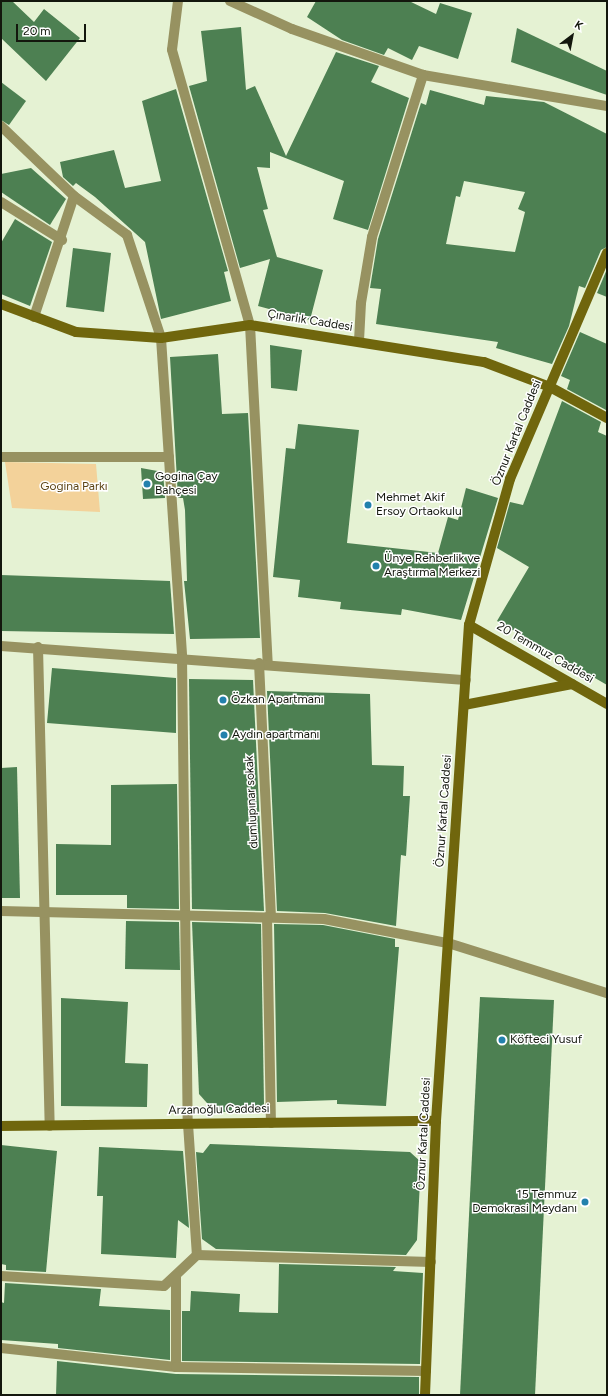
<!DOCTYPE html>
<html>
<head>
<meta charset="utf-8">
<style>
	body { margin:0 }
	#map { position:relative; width:608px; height:1396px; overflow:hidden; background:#e5f2d3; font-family:Figtree,sans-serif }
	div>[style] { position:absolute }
	.green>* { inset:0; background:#f3d29a }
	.building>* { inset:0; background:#4d8052 }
	.street>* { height:10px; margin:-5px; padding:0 5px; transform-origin:5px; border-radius:5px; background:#979261 }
	.secondary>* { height:10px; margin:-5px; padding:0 5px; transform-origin:5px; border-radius:5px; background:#70660d }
	.dots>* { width:11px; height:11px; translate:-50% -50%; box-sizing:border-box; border:2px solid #fff; border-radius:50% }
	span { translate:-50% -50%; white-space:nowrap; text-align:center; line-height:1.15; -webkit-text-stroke:3px #fff; paint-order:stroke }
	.street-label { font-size:12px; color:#13170d }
	.poi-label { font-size:12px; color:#13170d }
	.left { translate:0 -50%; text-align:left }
	.right { translate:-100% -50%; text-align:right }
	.park-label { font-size:12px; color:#5e4516 }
	.frame { position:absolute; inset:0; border:2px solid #13170d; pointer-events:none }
	.north { position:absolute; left:552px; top:16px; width:40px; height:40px; -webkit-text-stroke:3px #fff; paint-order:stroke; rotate:32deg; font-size:11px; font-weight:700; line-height:16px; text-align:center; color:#13170d }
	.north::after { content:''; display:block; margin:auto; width:14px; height:18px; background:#13170d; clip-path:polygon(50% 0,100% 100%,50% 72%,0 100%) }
	.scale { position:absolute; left:16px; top:24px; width:70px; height:18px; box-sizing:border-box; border:2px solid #13170d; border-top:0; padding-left:5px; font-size:12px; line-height:14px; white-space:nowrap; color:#13170d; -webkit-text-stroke:3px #fff; paint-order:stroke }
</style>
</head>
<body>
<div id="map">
	<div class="green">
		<div style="clip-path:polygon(5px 462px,96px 464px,100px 512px,12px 508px)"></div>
	</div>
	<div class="building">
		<div style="clip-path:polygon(1px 1px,12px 1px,34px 22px,44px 9px,80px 38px,46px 81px,1px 38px)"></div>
		<div style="clip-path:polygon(316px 1px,409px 1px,436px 14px,440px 3px,472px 13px,458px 59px,419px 46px,412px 60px,388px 48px,384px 55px,342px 40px,307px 17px)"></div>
		<div style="clip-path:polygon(241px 27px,246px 90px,255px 86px,286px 156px,336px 52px,379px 66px,371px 82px,409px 98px,368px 230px,333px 219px,344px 181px,270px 152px,270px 168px,257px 167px,268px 209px,263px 210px,277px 257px,323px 270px,310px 320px,258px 306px,270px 259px,240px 268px,189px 86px,207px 81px,201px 31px)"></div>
		<div style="clip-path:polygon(517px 28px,607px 71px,607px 95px,511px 62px)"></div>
		<div style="clip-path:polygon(1px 82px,26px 101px,9px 125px,1px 120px)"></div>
		<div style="clip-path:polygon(176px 89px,228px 271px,224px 272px,231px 301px,161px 319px,145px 242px,95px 197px,76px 183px,73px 186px,63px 177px,60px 162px,114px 150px,125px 188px,161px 181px,142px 101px)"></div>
		<div style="clip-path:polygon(evenodd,430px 90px,484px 105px,486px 96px,544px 102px,607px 134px,607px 247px,601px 250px,585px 288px,579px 286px,569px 326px,552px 364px,496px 348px,498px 342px,376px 324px,381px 289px,370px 288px,378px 239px,421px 103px,426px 105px,430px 90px,464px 181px,525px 192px,518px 209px,525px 212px,515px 252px,446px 244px,456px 196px,460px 197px,464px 181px)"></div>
		<div style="clip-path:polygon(31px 168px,66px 199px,50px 225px,1px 192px,1px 174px)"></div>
		<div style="clip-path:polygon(15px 219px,52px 242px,30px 306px,1px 294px,1px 243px)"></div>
		<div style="clip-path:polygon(73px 248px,111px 253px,104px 312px,66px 307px)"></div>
		<div style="clip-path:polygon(607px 269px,607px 297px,597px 293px)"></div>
		<div style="clip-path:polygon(580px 332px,607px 344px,606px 410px,567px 389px,570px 380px,561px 376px)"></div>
		<div style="clip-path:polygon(270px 345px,302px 350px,297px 391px,271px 388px)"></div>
		<div style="clip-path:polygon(218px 354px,222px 414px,248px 413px,260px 638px,190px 639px,184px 581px,187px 581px,185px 510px,183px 498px,178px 498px,170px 357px)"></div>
		<div style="clip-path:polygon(562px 401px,601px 422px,598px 432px,607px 436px,607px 685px,497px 621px,529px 567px,497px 548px,510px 502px,523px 505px)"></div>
		<div style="clip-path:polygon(298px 424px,359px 430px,347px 543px,438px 553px,448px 517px,458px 520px,466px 488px,498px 498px,461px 620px,402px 609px,401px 615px,340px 609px,341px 602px,298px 597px,300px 580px,273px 577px,286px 448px,295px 449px)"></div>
		<div style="clip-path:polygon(141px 468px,163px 472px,165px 498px,143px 499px)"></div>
		<div style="clip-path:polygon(1px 575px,170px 581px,174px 634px,1px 631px)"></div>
		<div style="clip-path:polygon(52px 668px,176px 678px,176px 733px,47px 723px)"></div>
		<div style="clip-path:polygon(189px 679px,253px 680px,264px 911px,192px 909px)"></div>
		<div style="clip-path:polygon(267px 691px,370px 694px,372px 765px,404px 766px,403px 796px,410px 796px,406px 856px,401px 855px,396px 926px,325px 913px,277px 911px)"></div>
		<div style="clip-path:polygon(17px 767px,20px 898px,1px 898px,1px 768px)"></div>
		<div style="clip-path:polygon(177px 784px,179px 909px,127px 908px,127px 895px,56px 895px,56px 844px,111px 845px,111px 785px)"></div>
		<div style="clip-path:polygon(126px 921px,179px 922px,180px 970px,125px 969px)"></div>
		<div style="clip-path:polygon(192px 922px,261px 924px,264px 1104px,258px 1112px,215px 1112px,199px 1094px)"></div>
		<div style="clip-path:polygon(274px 924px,323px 925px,395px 939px,395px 947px,399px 947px,386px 1106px,337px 1104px,337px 1100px,277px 1102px)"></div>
		<div style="clip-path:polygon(480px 997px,554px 1000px,535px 1395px,460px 1395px)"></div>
		<div style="clip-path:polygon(61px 998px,128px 1002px,125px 1063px,148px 1064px,147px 1107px,61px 1106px)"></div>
		<div style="clip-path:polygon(210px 1144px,410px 1152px,421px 1162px,417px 1240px,406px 1255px,216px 1249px,202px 1239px,196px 1152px,203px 1153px)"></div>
		<div style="clip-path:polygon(1px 1145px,57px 1151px,46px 1272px,6px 1270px,6px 1265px,1px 1264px)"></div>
		<div style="clip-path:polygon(99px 1147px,183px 1151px,189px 1228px,178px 1220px,176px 1258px,101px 1254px,103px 1196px,97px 1196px)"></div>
		<div style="clip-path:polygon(279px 1264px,396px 1267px,393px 1271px,423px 1273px,420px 1364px,182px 1361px,182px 1311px,190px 1311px,191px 1291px,240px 1294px,239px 1312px,278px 1313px)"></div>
		<div style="clip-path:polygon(5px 1283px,101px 1289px,99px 1306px,170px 1310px,170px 1360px,58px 1348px,58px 1344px,1px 1340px,1px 1302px,4px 1303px)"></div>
		<div style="clip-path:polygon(57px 1361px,176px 1374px,419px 1377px,419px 1395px,56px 1395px)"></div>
	</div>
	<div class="street">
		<div style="left:178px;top:1px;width:49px;rotate:97deg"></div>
		<div style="left:172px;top:50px;width:286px;rotate:74.2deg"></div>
		<div style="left:250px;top:325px;width:338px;rotate:87deg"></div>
		<div style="left:230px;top:1px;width:68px;rotate:24.3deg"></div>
		<div style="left:292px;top:29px;width:139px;rotate:19.3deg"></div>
		<div style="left:423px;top:75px;width:187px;rotate:9.6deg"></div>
		<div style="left:1px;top:126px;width:101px;rotate:43.8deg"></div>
		<div style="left:74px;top:196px;width:66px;rotate:36.3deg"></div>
		<div style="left:127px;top:235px;width:108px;rotate:71.7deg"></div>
		<div style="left:161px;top:338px;width:320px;rotate:86.2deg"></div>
		<div style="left:182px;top:657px;width:467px;rotate:89.3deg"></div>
		<div style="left:188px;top:1124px;width:131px;rotate:86.1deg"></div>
		<div style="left:1px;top:202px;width:72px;rotate:31.9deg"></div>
		<div style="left:34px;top:317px;width:127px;rotate:-71.7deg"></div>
		<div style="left:359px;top:341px;width:38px;rotate:-87deg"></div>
		<div style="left:361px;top:303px;width:67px;rotate:-80.5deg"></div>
		<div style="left:372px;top:237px;width:170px;rotate:-72.5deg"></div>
		<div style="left:1px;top:457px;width:168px"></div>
		<div style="left:1px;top:646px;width:466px;rotate:4.2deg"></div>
		<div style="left:38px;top:647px;width:479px;rotate:88.6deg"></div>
		<div style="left:259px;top:663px;width:254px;rotate:87.3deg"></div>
		<div style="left:1px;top:911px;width:323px;rotate:1.4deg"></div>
		<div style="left:324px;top:919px;width:126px;rotate:11deg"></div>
		<div style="left:448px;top:943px;width:167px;rotate:17.5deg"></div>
		<div style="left:267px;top:917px;width:206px;rotate:88.9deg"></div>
		<div style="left:1px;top:1276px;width:163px;rotate:3.5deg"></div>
		<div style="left:164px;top:1286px;width:45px;rotate:-43.2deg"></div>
		<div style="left:197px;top:1255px;width:234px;rotate:1.7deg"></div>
		<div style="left:1px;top:1348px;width:176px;rotate:6.2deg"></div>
		<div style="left:176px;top:1367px;width:91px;rotate:-90deg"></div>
		<div style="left:176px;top:1367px;width:250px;rotate:0.9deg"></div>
	</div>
	<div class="secondary">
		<div style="left:1px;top:304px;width:80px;rotate:20.5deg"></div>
		<div style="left:76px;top:332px;width:85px;rotate:4deg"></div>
		<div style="left:161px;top:338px;width:90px;rotate:-8.3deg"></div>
		<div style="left:250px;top:325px;width:237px;rotate:9deg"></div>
		<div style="left:484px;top:362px;width:71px;rotate:20.7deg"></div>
		<div style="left:550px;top:387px;width:65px;rotate:28.5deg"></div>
		<div style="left:469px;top:625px;width:159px;rotate:29.8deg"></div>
		<div style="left:464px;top:705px;width:110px;rotate:-11deg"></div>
		<div style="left:1px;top:1126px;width:435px;rotate:-0.7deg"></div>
		<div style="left:425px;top:1395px;width:274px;rotate:-87.7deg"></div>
		<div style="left:436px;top:1121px;width:497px;rotate:-86.2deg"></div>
		<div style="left:469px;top:625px;width:152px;rotate:-74.3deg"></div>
		<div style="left:510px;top:479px;width:246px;rotate:-66.8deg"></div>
	</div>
	<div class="dots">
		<div style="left:147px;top:484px;background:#2381ad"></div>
		<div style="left:368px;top:505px;background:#2381ad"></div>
		<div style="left:376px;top:566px;background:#2381ad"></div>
		<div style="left:223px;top:700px;background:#2381ad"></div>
		<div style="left:224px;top:735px;background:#2381ad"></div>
		<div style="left:502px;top:1040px;background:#2381ad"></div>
		<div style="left:585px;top:1202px;background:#2381ad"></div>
	</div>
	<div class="street-label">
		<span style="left:310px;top:321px;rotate:9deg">Çınarlık Caddesi</span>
		<span style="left:517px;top:433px;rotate:-68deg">Öznur Kartal Caddesi</span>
		<span style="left:545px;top:653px;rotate:30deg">20 Temmuz Caddesi</span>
		<span style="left:252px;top:802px;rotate:-93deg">dumlupınar sokak</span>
		<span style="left:444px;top:811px;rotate:-86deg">Öznur Kartal Caddesi</span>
		<span style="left:219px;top:1110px;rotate:-1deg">Arzanoğlu Caddesi</span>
		<span style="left:424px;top:1134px;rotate:-87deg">Öznur Kartal Caddesi</span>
	</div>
	<div class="poi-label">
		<span class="left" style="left:155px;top:484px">Gogina Çay<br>Bahçesi</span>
		<span class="left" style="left:376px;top:505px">Mehmet Akif<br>Ersoy Ortaokulu</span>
		<span class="left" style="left:384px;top:566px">Ünye Rehberlik ve<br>Araştırma Merkezi</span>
		<span class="left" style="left:231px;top:700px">Özkan Apartmanı</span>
		<span class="left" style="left:232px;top:735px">Aydın apartmanı</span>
		<span class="left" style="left:510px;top:1040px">Köfteci Yusuf</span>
		<span class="right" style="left:577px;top:1202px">15 Temmuz<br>Demokrasi Meydanı</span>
	</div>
	<div class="park-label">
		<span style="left:74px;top:487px">Gogina Parkı</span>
	</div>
	<div class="frame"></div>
	<div class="north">K</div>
	<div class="scale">20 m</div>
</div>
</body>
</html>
